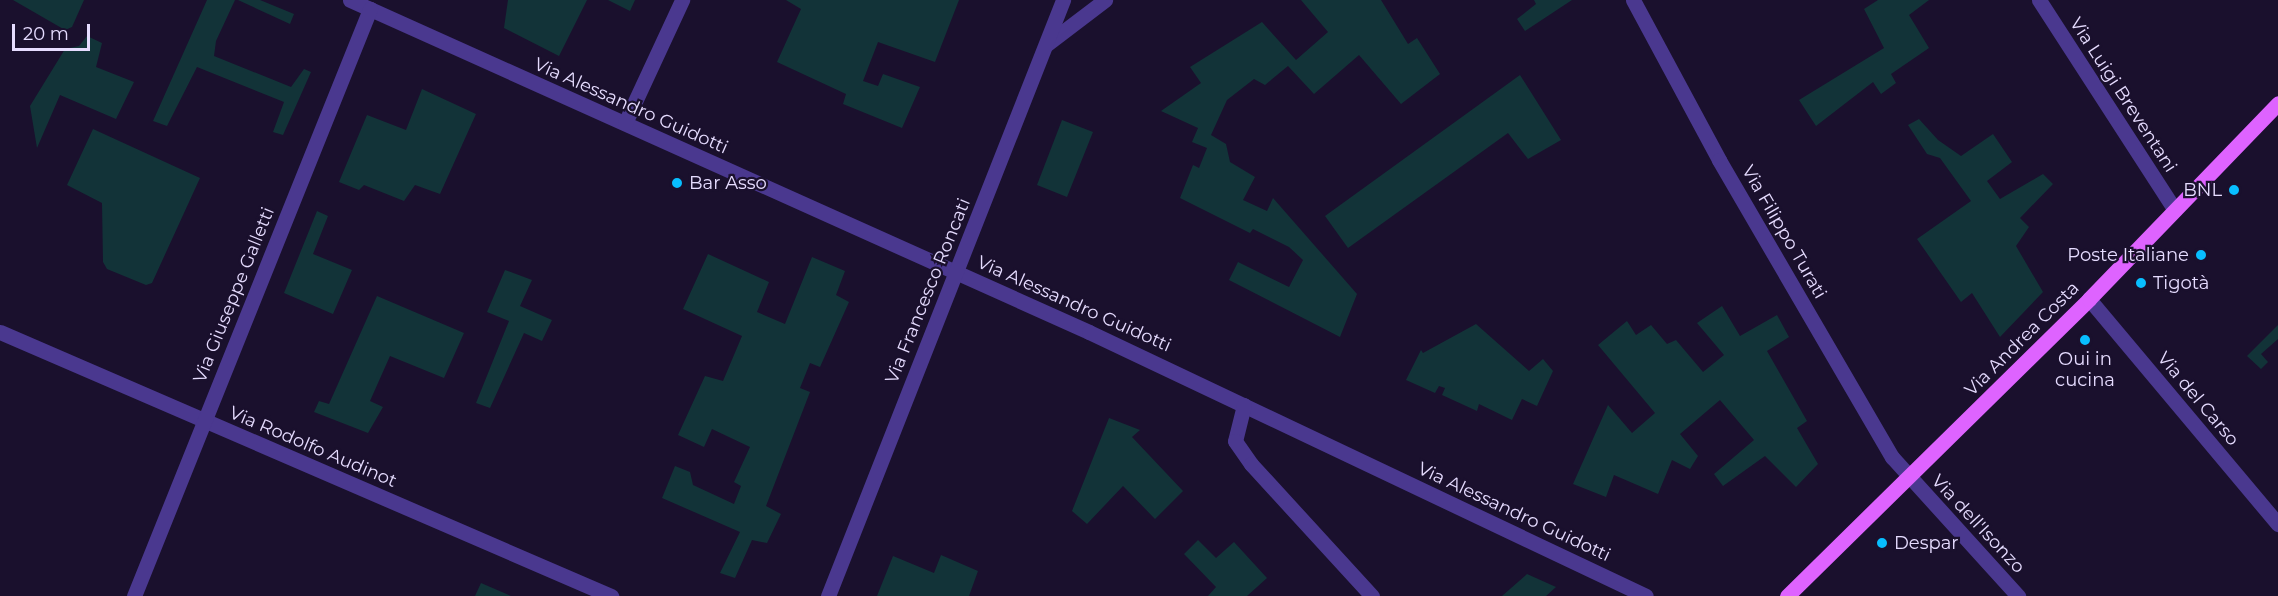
<!DOCTYPE html>
<html>
<head>
<meta charset="utf-8">
<style>
	body { margin:0 }
	#map { position:relative; width:2278px; height:596px; overflow:hidden; background:#1a102d; font-family:Montserrat,sans-serif }
	div>[style] { position:absolute }
	.green>* { inset:0; background:#123338 }
	.minor>* { height:15px; margin:-7.5px; padding:0 7.5px; transform-origin:7.5px; border-radius:7.5px; background:#4a388f }
	.major>* { height:15px; margin:-7.5px; padding:0 7.5px; transform-origin:7.5px; border-radius:7.5px; background:#de63ff }
	.dots>* { width:16px; height:16px; translate:-50% -50%; box-sizing:border-box; border:3px solid #1a102d; border-radius:50% }
	span { translate:-50% -50%; white-space:nowrap; text-align:center; line-height:1.15; -webkit-text-stroke:4.5px #1a102d; paint-order:stroke }
	.street-label { font-size:18px; color:#e6dcff }
	.poi-label { font-size:18px; color:#e6dcff }
	.left { translate:0 -50%; text-align:left }
	.right { translate:-100% -50%; text-align:right }
	.scale { position:absolute; left:12px; top:24px; width:78px; height:27px; box-sizing:border-box; border:3px solid #e6dcff; border-top:0; padding-left:8px; font-size:18px; line-height:21px; white-space:nowrap; color:#e6dcff; -webkit-text-stroke:4px #1a102d; paint-order:stroke }
</style>
</head>
<body>
<div id="map">
	<div class="green">
		<div style="clip-path:polygon(13px 0,84px 0,72px 27px,65px 30px)"></div>
		<div style="clip-path:polygon(207px 0,235px 0,216px 41px,214px 56px,291px 87px,304px 69px,311px 72px,283px 135px,273px 132px,284px 102px,197px 67px,167px 126px,153px 121px)"></div>
		<div style="clip-path:polygon(238px 0,260px 0,294px 14px,290px 24px)"></div>
		<div style="clip-path:polygon(508px 0,587px 0,559px 56px,504px 28px)"></div>
		<div style="clip-path:polygon(608px 0,635px 0,630px 11px)"></div>
		<div style="clip-path:polygon(786px 0,959px 0,935px 62px,878px 42px,863px 81px,878px 86px,883px 74px,920px 87px,902px 128px,843px 104px,846px 94px,777px 62px,801px 9px)"></div>
		<div style="clip-path:polygon(1301px 0,1381px 0,1408px 44px,1417px 38px,1440px 74px,1401px 104px,1359px 55px,1314px 94px,1288px 66px,1265px 85px,1254px 79px,1227px 100px,1211px 135px,1226px 144px,1230px 162px,1255px 177px,1243px 200px,1267px 211px,1273px 198px,1357px 294px,1340px 337px,1229px 280px,1238px 262px,1289px 287px,1303px 260px,1289px 247px,1253px 229px,1250px 233px,1180px 198px,1193px 165px,1199px 168px,1207px 148px,1192px 142px,1198px 128px,1161px 111px,1201px 83px,1190px 67px,1262px 22px,1296px 60px,1328px 32px)"></div>
		<div style="clip-path:polygon(1534px 0,1572px 0,1525px 31px,1517px 19px,1536px 4px)"></div>
		<div style="clip-path:polygon(1878px 0,1929px 0,1909px 15px,1929px 48px,1891px 74px,1896px 83px,1881px 94px,1873px 82px,1816px 126px,1799px 100px,1884px 48px,1864px 9px)"></div>
		<div style="clip-path:polygon(87px 36px,102px 43px,96px 67px,134px 82px,116px 119px,60px 95px,37px 148px,30px 106px,65px 49px,79px 46px)"></div>
		<div style="clip-path:polygon(1520px 75px,1561px 140px,1528px 159px,1508px 133px,1348px 248px,1325px 216px)"></div>
		<div style="clip-path:polygon(422px 89px,476px 114px,440px 194px,415px 185px,404px 201px,364px 185px,359px 190px,339px 182px,367px 115px,406px 130px)"></div>
		<div style="clip-path:polygon(1919px 119px,1938px 140px,1961px 156px,1993px 134px,2012px 162px,1987px 181px,2000px 199px,2043px 174px,2053px 184px,2020px 218px,2029px 227px,2016px 246px,2043px 292px,2000px 337px,1972px 293px,1961px 302px,1917px 239px,1971px 201px,1940px 158px,1927px 154px,1908px 125px)"></div>
		<div style="clip-path:polygon(1062px 120px,1093px 132px,1067px 197px,1037px 185px)"></div>
		<div style="clip-path:polygon(93px 129px,200px 178px,152px 283px,146px 285px,107px 269px,103px 262px,102px 203px,67px 185px)"></div>
		<div style="clip-path:polygon(317px 211px,328px 216px,313px 254px,352px 270px,333px 314px,284px 293px)"></div>
		<div style="clip-path:polygon(708px 254px,769px 282px,757px 312px,785px 324px,812px 257px,845px 271px,836px 295px,849px 302px,820px 367px,810px 363px,800px 388px,810px 392px,766px 506px,781px 514px,767px 543px,752px 540px,735px 578px,720px 573px,740px 532px,662px 498px,675px 466px,690px 472px,693px 485px,734px 504px,741px 486px,734px 482px,750px 447px,712px 429px,704px 447px,678px 435px,705px 376px,723px 381px,742px 336px,683px 309px)"></div>
		<div style="clip-path:polygon(505px 270px,532px 280px,520px 306px,552px 320px,542px 341px,524px 333px,490px 408px,476px 403px,509px 321px,487px 312px)"></div>
		<div style="clip-path:polygon(377px 296px,464px 333px,444px 378px,390px 356px,370px 401px,383px 407px,368px 433px,314px 412px,319px 401px,329px 404px)"></div>
		<div style="clip-path:polygon(1722px 306px,1740px 336px,1777px 315px,1789px 337px,1767px 351px,1807px 421px,1797px 428px,1818px 464px,1796px 487px,1765px 456px,1723px 486px,1714px 474px,1754px 440px,1720px 400px,1680px 434px,1698px 456px,1690px 469px,1672px 460px,1658px 494px,1614px 475px,1606px 497px,1573px 484px,1608px 405px,1632px 433px,1655px 413px,1598px 345px,1627px 321px,1636px 335px,1651px 325px,1667px 344px,1676px 340px,1703px 372px,1724px 355px,1697px 323px)"></div>
		<div style="clip-path:polygon(1476px 324px,1529px 371px,1543px 359px,1553px 371px,1537px 406px,1522px 399px,1512px 420px,1479px 404px,1477px 411px,1442px 395px,1445px 388px,1439px 386px,1435px 393px,1406px 380px,1421px 350px,1423px 353px)"></div>
		<div style="clip-path:polygon(2278px 325px,2278px 339px,2261px 354px,2268px 362px,2261px 369px,2247px 356px)"></div>
		<div style="clip-path:polygon(1109px 418px,1140px 430px,1132px 437px,1183px 491px,1155px 519px,1123px 486px,1087px 524px,1072px 511px)"></div>
		<div style="clip-path:polygon(1198px 540px,1216px 558px,1234px 542px,1267px 578px,1247px 596px,1208px 596px,1216px 587px,1184px 554px)"></div>
		<div style="clip-path:polygon(941px 555px,978px 571px,969px 596px,877px 596px,893px 556px,934px 573px)"></div>
		<div style="clip-path:polygon(1527px 574px,1556px 587px,1546px 596px,1502px 596px)"></div>
		<div style="clip-path:polygon(481px 583px,511px 596px,475px 596px)"></div>
	</div>
	<div class="minor">
		<div style="left:350px;top:0;width:810px;rotate:24.19deg"></div>
		<div style="left:1089px;top:332px;width:616px;rotate:25.36deg"></div>
		<div style="left:1633px;top:0;width:182px;rotate:61.7deg"></div>
		<div style="left:1719px;top:160px;width:344px;rotate:59.8deg"></div>
		<div style="left:1892px;top:457px;width:188px;rotate:47.8deg"></div>
		<div style="left:2039px;top:0;width:250px;rotate:57.1deg"></div>
		<div style="left:1047px;top:44px;width:73px;rotate:-37.2deg"></div>
		<div style="left:625px;top:123px;width:136px;rotate:-65.1deg"></div>
		<div style="left:2089px;top:299px;width:294px;rotate:50deg"></div>
		<div style="left:0;top:332px;width:666px;rotate:23.37deg"></div>
		<div style="left:1244px;top:405px;width:37px;rotate:104deg"></div>
		<div style="left:1235px;top:441px;width:28px;rotate:55deg"></div>
		<div style="left:1251px;top:464px;width:179px;rotate:47.5deg"></div>
		<div style="left:134px;top:596px;width:633px;rotate:-68.1deg"></div>
		<div style="left:828px;top:596px;width:641px;rotate:-68.48deg"></div>
	</div>
	<div class="major">
		<div style="left:1787px;top:596px;width:424px;rotate:-44.5deg"></div>
		<div style="left:2089px;top:299px;width:272px;rotate:-46deg"></div>
	</div>
	<div class="dots">
		<div style="left:677px;top:183px;background:#08beff"></div>
		<div style="left:2234px;top:190px;background:#08beff"></div>
		<div style="left:2201px;top:255px;background:#08beff"></div>
		<div style="left:2141px;top:283px;background:#08beff"></div>
		<div style="left:2085px;top:340px;background:#08beff"></div>
		<div style="left:1882px;top:543px;background:#08beff"></div>
	</div>
	<div class="street-label">
		<span style="left:2123px;top:95px;rotate:57deg">Via Luigi Breventani</span>
		<span style="left:631px;top:106px;rotate:24deg">Via Alessandro Guidotti</span>
		<span style="left:1784px;top:232px;rotate:60deg">Via Filippo Turati</span>
		<span style="left:928px;top:291px;rotate:-68deg">Via Francesco Roncati</span>
		<span style="left:234px;top:295px;rotate:-68deg">Via Giuseppe Galletti</span>
		<span style="left:1074px;top:304px;rotate:24deg">Via Alessandro Guidotti</span>
		<span style="left:2022px;top:339px;rotate:-45deg">Via Andrea Costa</span>
		<span style="left:2198px;top:399px;rotate:50deg">Via del Carso</span>
		<span style="left:313px;top:447px;rotate:23deg">Via Rodolfo Audinot</span>
		<span style="left:1514px;top:512px;rotate:25deg">Via Alessandro Guidotti</span>
		<span style="left:1978px;top:524px;rotate:47deg">Via dell'Isonzo</span>
	</div>
	<div class="poi-label">
		<span class="left" style="left:689px;top:183px">Bar Asso</span>
		<span class="right" style="left:2222px;top:190px">BNL</span>
		<span class="right" style="left:2189px;top:255px">Poste Italiane</span>
		<span class="left" style="left:2153px;top:283px">Tigotà</span>
		<span style="left:2085px;top:370px">Oui in<br>cucina</span>
		<span class="left" style="left:1894px;top:543px">Despar</span>
	</div>
	<div class="scale">20 m</div>
</div>
</body>
</html>
